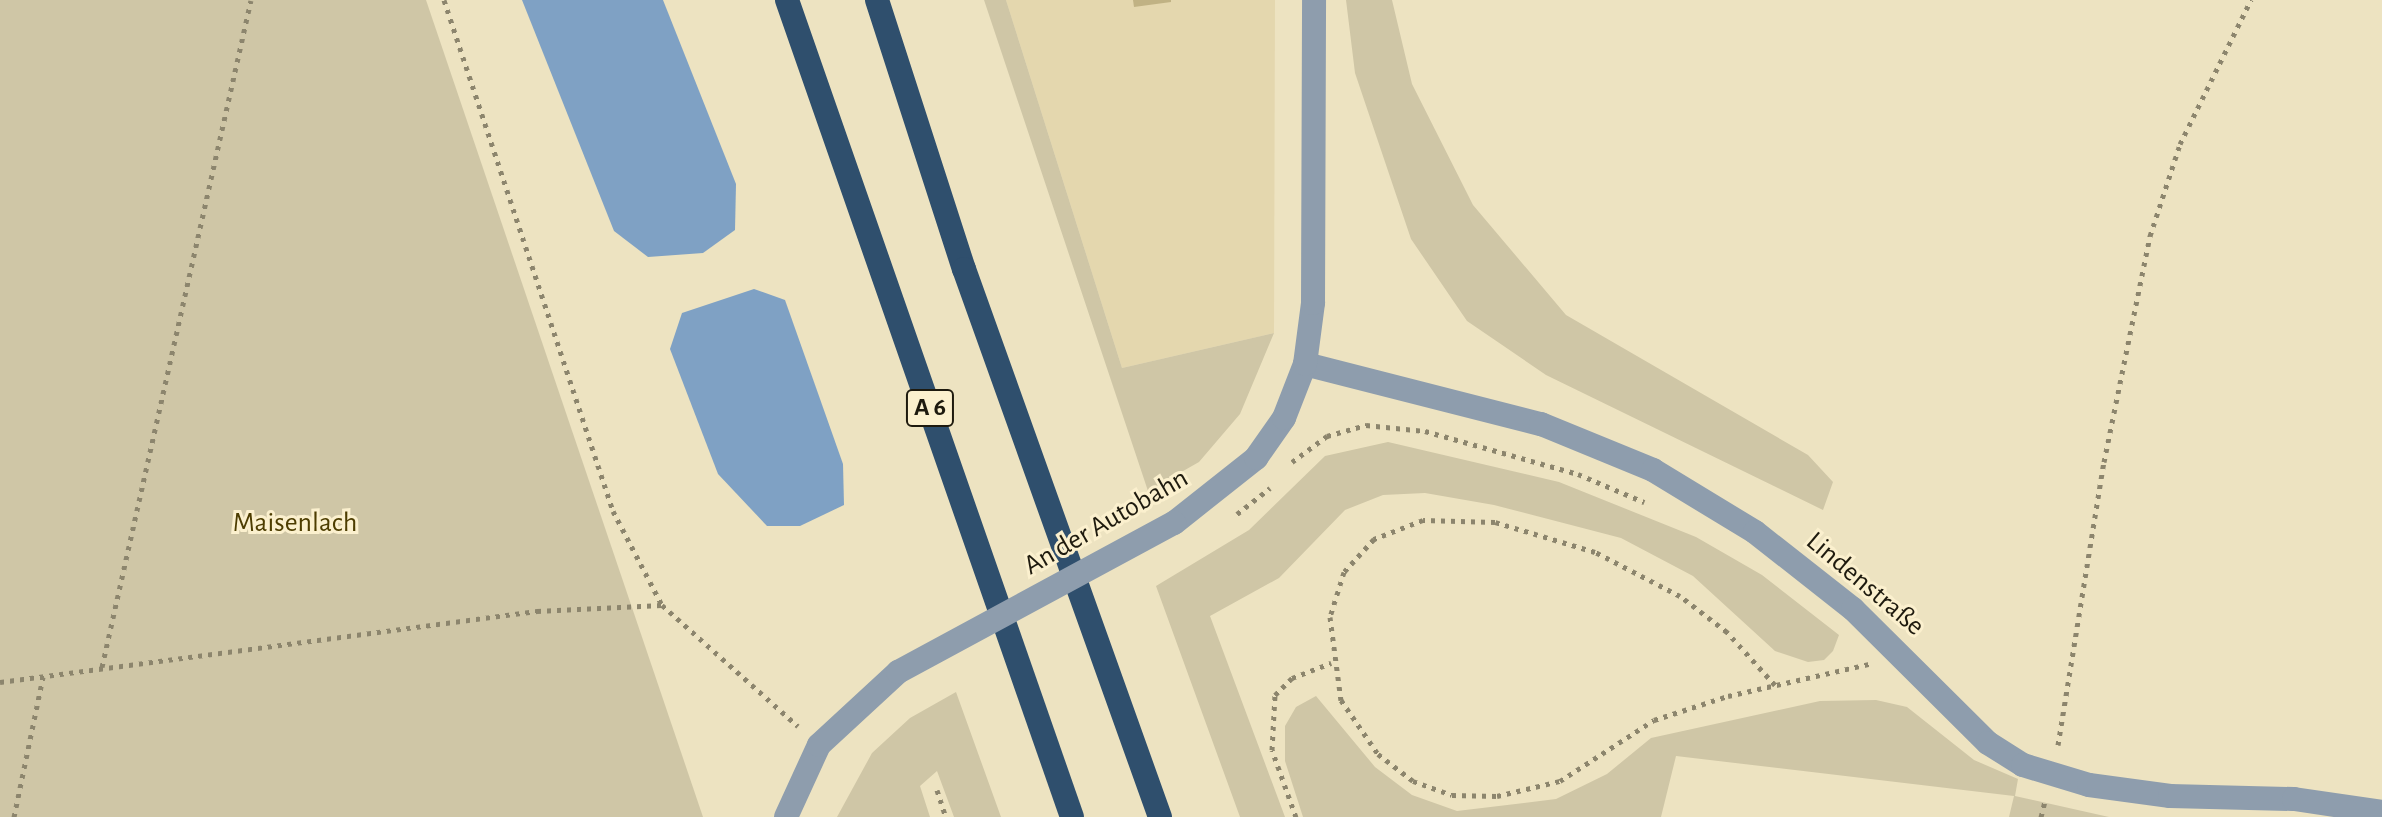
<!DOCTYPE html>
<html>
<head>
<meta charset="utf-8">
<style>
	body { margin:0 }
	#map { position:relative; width:2382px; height:817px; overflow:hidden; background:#ede3c1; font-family:"Alegreya Sans",sans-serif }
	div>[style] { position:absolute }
	.built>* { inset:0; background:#e4d7ae }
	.green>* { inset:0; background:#cfc6a6 }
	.water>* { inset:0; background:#7fa1c4 }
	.building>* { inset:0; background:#c0b284 }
	.path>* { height:5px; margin-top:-2.5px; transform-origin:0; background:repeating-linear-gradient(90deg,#8c856d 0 4px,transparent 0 10px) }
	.street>* { height:24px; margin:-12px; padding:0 12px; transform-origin:12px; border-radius:12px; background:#8e9dad }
	.highway>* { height:24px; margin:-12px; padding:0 12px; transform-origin:12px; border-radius:12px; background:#2f4f6d }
	.street-bridge>* { height:24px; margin:-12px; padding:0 12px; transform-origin:12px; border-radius:12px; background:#8e9dad }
	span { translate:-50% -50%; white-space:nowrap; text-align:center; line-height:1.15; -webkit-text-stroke:6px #fbf0ce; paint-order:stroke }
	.shield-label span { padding:2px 6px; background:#fbf0ce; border:2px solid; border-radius:6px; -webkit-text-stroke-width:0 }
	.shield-label { font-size:26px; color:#1e1a0e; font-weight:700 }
	.street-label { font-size:28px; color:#1e1a0e }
	.park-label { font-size:28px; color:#4d3d01 }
</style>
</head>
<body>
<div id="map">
	<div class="built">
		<div style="clip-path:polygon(1006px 0,1275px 0,1274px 333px,1122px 368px)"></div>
	</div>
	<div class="green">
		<div style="clip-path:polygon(0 0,426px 0,703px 817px,0 817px)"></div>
		<div style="clip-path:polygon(984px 0,1006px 0,1122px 368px,1274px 333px,1240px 414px,1199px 462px,1148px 491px)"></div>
		<div style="clip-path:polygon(1346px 0,1392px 0,1412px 84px,1473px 205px,1566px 315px,1808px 455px,1833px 482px,1823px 510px,1546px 375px,1467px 321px,1411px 239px,1355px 73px)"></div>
		<div style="clip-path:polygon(1388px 442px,1559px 482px,1696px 537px,1762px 575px,1839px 635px,1833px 651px,1824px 660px,1808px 662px,1775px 651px,1693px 576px,1621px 538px,1494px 505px,1425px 493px,1383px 495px,1345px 510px,1279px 578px,1210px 616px,1285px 817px,1240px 817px,1156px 586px,1249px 530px,1325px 456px)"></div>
		<div style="clip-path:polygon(956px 692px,1001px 817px,954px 817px,937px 771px,920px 786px,930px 817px,837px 817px,872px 753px,910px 718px)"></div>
		<div style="clip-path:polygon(1316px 696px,1375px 767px,1412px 795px,1457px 811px,1556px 799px,1607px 774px,1651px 738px,1820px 701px,1876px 700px,1907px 707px,1974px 760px,2018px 779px,2015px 796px,2109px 817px,2009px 817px,2014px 796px,1676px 756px,1661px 817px,1303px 817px,1285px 761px,1285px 726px,1296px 707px)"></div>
	</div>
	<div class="water">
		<div style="clip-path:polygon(522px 0,663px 0,736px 184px,735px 230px,703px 253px,648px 257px,614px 231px)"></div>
		<div style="clip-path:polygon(754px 289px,785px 300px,843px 464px,844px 505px,800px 526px,767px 526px,718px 474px,670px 349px,682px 313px)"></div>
	</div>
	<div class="building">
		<div style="clip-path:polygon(1133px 0,1171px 0,1171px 2px,1134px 7px)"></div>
	</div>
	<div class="path">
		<div style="left:444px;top:0;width:538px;rotate:71.7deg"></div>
		<div style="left:613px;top:511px;width:106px;rotate:62.5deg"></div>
		<div style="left:1292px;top:462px;width:44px;rotate:-36.6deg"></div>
		<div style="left:1327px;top:436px;width:41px;rotate:-15.8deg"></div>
		<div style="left:1366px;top:425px;width:59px;rotate:5.8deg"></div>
		<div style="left:1425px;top:431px;width:159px;rotate:15.7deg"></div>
		<div style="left:1578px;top:474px;width:72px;rotate:23deg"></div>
		<div style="left:1237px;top:514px;width:42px;rotate:-38.2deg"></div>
		<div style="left:102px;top:667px;width:683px;rotate:-77.41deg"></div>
		<div style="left:0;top:682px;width:542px;rotate:-7.53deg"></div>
		<div style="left:537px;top:611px;width:125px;rotate:-2.7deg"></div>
		<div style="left:662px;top:605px;width:182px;rotate:41.7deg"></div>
		<div style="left:1775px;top:685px;width:72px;rotate:-132.2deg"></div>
		<div style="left:1727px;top:632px;width:59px;rotate:-142.5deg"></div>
		<div style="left:1680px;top:596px;width:96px;rotate:-152.6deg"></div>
		<div style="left:1595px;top:552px;width:104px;rotate:-163.3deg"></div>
		<div style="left:1495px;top:522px;width:72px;rotate:-178.4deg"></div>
		<div style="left:1423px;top:520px;width:53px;rotate:158.8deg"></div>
		<div style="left:1374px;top:539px;width:45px;rotate:132.3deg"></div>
		<div style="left:1344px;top:572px;width:47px;rotate:107.3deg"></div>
		<div style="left:1330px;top:617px;width:84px;rotate:82.5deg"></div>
		<div style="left:1341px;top:700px;width:65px;rotate:55.6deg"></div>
		<div style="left:1378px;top:754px;width:44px;rotate:37.6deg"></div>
		<div style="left:1413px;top:781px;width:41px;rotate:19.7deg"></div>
		<div style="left:1452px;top:795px;width:45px;rotate:1.3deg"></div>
		<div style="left:1497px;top:796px;width:65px;rotate:-13.4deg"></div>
		<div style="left:1560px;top:781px;width:112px;rotate:-33deg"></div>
		<div style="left:1654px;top:720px;width:78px;rotate:-18deg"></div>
		<div style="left:1728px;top:696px;width:145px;rotate:-12.8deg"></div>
		<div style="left:2058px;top:745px;width:287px;rotate:-80.8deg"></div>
		<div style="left:2104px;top:462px;width:231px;rotate:-78.5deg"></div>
		<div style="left:2150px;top:236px;width:97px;rotate:-71.9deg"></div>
		<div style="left:2180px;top:144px;width:161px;rotate:-63.8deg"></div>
		<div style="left:937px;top:790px;width:28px;rotate:72deg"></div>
		<div style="left:14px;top:817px;width:143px;rotate:-78.3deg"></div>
		<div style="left:1296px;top:817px;width:71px;rotate:-109.7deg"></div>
		<div style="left:1272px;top:750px;width:55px;rotate:-86.9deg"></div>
		<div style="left:1275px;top:695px;width:24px;rotate:-45deg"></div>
		<div style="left:1292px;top:678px;width:42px;rotate:-21deg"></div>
		<div style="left:2041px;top:817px;width:16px;rotate:-76deg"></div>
	</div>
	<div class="street">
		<div style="left:1305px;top:364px;width:244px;rotate:14.3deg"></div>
		<div style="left:1541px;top:424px;width:121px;rotate:22.3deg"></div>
		<div style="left:1653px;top:470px;width:119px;rotate:31.3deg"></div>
		<div style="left:1755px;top:532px;width:125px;rotate:38.2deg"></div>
		<div style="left:1853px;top:609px;width:190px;rotate:44.8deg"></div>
		<div style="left:1988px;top:743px;width:41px;rotate:32.2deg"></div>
		<div style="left:2023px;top:765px;width:69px;rotate:16.9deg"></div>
		<div style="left:2089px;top:785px;width:82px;rotate:7.7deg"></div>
		<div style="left:2170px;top:796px;width:124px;rotate:1.4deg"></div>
		<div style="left:2294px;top:799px;width:89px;rotate:8.4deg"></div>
		<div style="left:1174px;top:523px;width:105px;rotate:-38.4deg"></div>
		<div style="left:1256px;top:458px;width:49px;rotate:-55deg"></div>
		<div style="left:1284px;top:418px;width:58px;rotate:-68.7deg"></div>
		<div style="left:1305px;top:364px;width:62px;rotate:-82.5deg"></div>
		<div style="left:1313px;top:303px;width:303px;rotate:-89.8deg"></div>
		<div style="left:786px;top:817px;width:79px;rotate:-65.4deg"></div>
		<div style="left:819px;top:745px;width:108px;rotate:-42.7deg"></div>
	</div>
	<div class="highway">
		<div style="left:787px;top:0;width:865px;rotate:70.77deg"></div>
		<div style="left:877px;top:0;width:283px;rotate:72.1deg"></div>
		<div style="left:964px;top:269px;width:582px;rotate:70.32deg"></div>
	</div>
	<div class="street-bridge">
		<div style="left:898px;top:672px;width:314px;rotate:-28.4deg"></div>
	</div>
	<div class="shield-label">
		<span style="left:930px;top:408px">A 6</span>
	</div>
	<div class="street-label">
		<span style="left:1106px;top:522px;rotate:-30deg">An der Autobahn</span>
		<span style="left:1865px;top:584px;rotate:40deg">Lindenstraße</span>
	</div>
	<div class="park-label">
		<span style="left:295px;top:523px">Maisenlach</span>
	</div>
</div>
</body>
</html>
